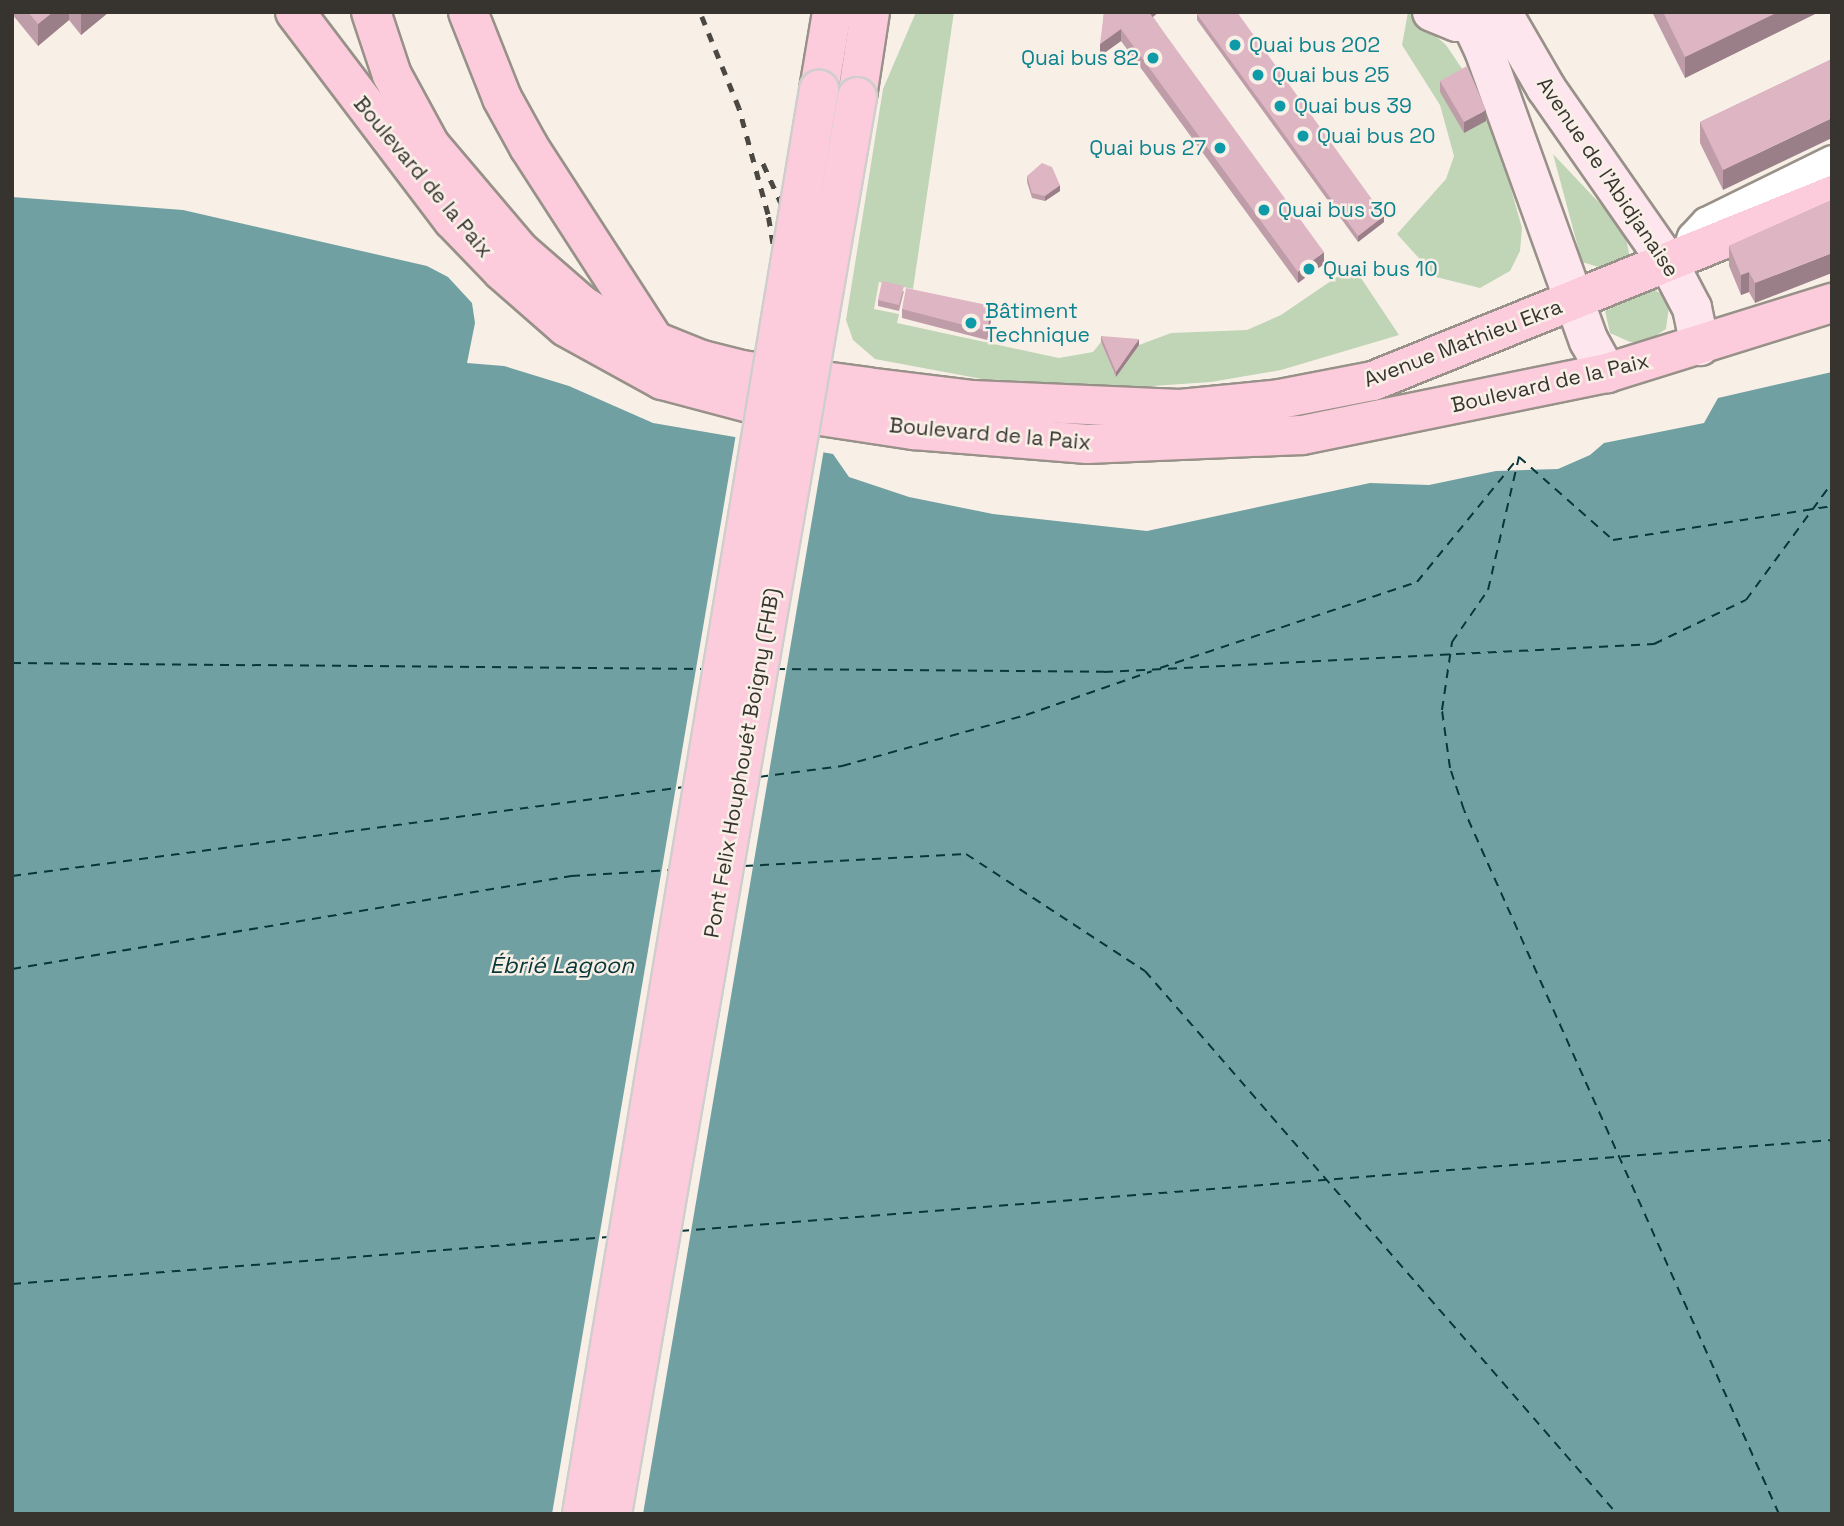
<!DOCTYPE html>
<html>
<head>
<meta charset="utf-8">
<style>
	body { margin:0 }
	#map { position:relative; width:1844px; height:1526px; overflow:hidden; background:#f8f0e7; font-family:"Space Grotesk",sans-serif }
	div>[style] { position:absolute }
	.green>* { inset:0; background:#c0d4b6 }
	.water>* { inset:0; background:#71a0a2 }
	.pier>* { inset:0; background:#f8f0e7 }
	.ferry>* { height:2px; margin-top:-1px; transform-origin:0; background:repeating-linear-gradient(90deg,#073739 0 9px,transparent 0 16px) }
	.roads { filter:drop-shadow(2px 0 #989189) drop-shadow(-2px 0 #989189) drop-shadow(0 2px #989189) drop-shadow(0 -2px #989189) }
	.street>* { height:28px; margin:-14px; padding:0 14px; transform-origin:14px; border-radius:14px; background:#fff }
	.secondary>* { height:38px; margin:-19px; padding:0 19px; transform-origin:19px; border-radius:19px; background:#fee6ee }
	.primary>* { height:38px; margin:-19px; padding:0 19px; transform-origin:19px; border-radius:19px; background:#fdccdc }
	.rail>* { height:5px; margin-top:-2.5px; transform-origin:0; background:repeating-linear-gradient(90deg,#4b4743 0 9px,transparent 0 18px) }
	.bridges { filter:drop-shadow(2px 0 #cfcecd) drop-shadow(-2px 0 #cfcecd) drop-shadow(0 2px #cfcecd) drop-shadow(0 -2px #cfcecd) }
	.primary-bridge>* { height:38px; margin:-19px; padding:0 19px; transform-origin:19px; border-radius:19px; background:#fdccdc }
	.wall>* { inset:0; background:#bf9da8 }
	.shaded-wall>* { inset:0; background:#9b7f88 }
	.building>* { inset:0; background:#deb6c3 }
	.dots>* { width:19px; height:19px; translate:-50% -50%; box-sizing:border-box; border:4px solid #f8f0e7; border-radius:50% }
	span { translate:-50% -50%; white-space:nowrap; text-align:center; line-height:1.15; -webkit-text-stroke:5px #f8f0e7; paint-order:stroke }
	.culture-label { font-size:21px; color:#0d838f }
	.left { translate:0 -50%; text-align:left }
	.right { translate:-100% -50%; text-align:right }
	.street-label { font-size:21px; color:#373430 }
	.water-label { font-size:23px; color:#073739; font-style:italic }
	.frame { position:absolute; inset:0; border:14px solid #373430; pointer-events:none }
</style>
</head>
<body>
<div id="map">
	<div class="green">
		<div style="clip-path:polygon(916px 12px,954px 12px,913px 289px,879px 282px,874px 309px,899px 314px,897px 323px,1059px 358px,1093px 352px,1101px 342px,1116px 377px,1139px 345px,1171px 333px,1247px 330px,1281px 315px,1353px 266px,1399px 335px,1281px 370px,1211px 382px,1138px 387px,982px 379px,875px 359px,853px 340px,846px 320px,883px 89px)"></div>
		<div style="clip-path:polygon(1408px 12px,1446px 45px,1467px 76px,1464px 133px,1491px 118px,1522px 228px,1520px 251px,1510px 271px,1480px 288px,1436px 277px,1397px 234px,1446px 179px,1454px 156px,1440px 105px,1402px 45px)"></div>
		<div style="clip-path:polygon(1553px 154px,1624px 229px,1629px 253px,1624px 261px,1602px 268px,1582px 262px)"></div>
		<div style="clip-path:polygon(1653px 289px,1670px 299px,1666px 329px,1646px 342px,1630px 342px,1610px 333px,1605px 311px)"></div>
	</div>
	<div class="water">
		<div style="clip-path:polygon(12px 197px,183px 210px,427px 266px,448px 277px,472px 303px,475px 323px,467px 363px,504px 366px,569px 386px,653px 423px,833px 454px,849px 477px,909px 497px,993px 514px,1147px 531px,1370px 483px,1429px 485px,1496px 471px,1558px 469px,1590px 455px,1604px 443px,1704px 423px,1718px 398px,1832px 372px,1832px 1514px,12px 1514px)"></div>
	</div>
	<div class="pier">
		<div style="clip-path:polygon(736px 434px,824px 449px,643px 1514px,552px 1514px)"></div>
	</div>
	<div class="ferry">
		<div style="left:12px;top:663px;width:691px;rotate:0.5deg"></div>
		<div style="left:1160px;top:668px;width:271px;rotate:-18.5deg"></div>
		<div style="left:1417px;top:582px;width:161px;rotate:-50.8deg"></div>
		<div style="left:776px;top:669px;width:328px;rotate:0.5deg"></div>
		<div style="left:1104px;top:672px;width:551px;rotate:-2.91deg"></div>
		<div style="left:1654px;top:644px;width:102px;rotate:-25.6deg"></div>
		<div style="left:1746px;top:600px;width:145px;rotate:-53.7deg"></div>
		<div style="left:759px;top:777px;width:84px;rotate:-7.5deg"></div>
		<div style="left:842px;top:766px;width:191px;rotate:-15.5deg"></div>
		<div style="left:1026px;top:715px;width:133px;rotate:-19.2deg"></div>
		<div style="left:744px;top:866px;width:222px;rotate:-3.1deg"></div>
		<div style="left:966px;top:854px;width:214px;rotate:33.2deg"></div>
		<div style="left:1145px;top:971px;width:719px;rotate:49deg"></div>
		<div style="left:12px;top:876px;width:678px;rotate:-7.54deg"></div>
		<div style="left:12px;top:969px;width:567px;rotate:-9.45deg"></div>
		<div style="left:571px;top:876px;width:101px;rotate:-3.4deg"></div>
		<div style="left:680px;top:1231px;width:1156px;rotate:-4.52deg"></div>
		<div style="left:12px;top:1284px;width:598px;rotate:-4.51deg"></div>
		<div style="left:1779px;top:1514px;width:771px;rotate:-114.11deg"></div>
		<div style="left:1464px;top:810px;width:44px;rotate:-108.4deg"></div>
		<div style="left:1450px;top:768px;width:59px;rotate:-97.9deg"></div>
		<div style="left:1442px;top:710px;width:69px;rotate:-81.6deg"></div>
		<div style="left:1452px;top:642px;width:63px;rotate:-55.3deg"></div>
		<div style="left:1488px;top:590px;width:137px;rotate:-76.9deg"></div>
		<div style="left:1519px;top:457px;width:125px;rotate:41.4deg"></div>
		<div style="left:1613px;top:540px;width:222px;rotate:-8.8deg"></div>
	</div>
	<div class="roads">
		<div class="street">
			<div style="left:1684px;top:257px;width:22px;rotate:-68deg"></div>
			<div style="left:1692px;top:237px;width:21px;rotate:-47deg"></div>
			<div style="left:1706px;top:222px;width:140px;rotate:-26.2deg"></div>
		</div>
		<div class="secondary">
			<div style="left:1432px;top:12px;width:27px;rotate:22deg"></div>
			<div style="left:1457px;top:22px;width:33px;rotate:-16deg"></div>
			<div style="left:1466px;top:12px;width:42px;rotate:64.7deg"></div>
			<div style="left:1484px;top:50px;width:309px;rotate:70.2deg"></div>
			<div style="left:1589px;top:341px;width:37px;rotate:61deg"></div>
			<div style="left:1502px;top:12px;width:88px;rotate:59.9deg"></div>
			<div style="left:1546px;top:88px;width:215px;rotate:55.1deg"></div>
			<div style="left:1669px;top:264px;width:50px;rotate:62.4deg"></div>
			<div style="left:1692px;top:308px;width:39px;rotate:78deg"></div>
		</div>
		<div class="primary">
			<div style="left:295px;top:12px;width:261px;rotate:52.8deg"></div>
			<div style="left:453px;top:220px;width:71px;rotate:46.1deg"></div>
			<div style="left:502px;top:271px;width:85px;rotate:41.2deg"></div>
			<div style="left:566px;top:327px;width:110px;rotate:28.9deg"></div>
			<div style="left:662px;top:380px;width:110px;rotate:14.8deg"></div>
			<div style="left:768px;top:408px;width:148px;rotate:8.6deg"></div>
			<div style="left:914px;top:430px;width:174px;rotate:4.6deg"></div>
			<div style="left:1087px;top:444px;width:215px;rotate:-2.4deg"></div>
			<div style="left:1302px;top:435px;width:311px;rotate:-11.5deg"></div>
			<div style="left:1607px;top:373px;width:236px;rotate:-17.3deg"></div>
			<div style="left:371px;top:12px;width:66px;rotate:71.6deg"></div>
			<div style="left:392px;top:75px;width:80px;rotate:61.5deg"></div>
			<div style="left:430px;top:145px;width:139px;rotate:49.7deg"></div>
			<div style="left:520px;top:251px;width:82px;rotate:41.1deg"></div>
			<div style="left:582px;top:305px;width:36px;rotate:32deg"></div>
			<div style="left:612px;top:324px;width:97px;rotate:21.8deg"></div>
			<div style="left:702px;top:360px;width:41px;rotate:14deg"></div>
			<div style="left:742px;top:370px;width:126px;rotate:7.7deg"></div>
			<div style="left:867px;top:387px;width:107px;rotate:7deg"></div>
			<div style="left:973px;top:400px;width:207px;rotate:2.5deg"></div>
			<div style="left:1180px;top:409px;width:100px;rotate:-5.7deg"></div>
			<div style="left:1280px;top:399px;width:95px;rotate:-11deg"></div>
			<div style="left:1373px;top:381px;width:495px;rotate:-22deg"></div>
			<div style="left:468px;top:12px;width:92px;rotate:68.4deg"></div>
			<div style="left:502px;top:98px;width:56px;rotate:61.1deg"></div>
			<div style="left:529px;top:147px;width:236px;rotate:57.1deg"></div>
			<div style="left:819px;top:90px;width:79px;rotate:-80.5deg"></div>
			<div style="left:857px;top:97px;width:86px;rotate:-81.3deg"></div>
		</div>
	</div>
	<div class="rail">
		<div style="left:579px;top:1514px;width:1180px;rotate:-80.09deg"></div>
		<div style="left:782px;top:352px;width:73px;rotate:-92.4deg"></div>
		<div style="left:779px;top:279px;width:66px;rotate:-99.6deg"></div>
		<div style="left:768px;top:214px;width:110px;rotate:-105.3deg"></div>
		<div style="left:739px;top:108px;width:104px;rotate:-112.1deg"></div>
		<div style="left:598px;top:1514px;width:1176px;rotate:-80.11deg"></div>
		<div style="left:800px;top:355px;width:56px;rotate:-86.9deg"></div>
		<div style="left:803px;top:299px;width:79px;rotate:-100.2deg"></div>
		<div style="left:789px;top:221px;width:68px;rotate:-114.3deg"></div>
	</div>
	<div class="bridges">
		<div class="primary-bridge">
			<div style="left:582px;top:1514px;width:1444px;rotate:-80.55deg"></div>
			<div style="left:612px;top:1514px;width:1438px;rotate:-80.19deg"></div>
		</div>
	</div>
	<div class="wall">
		<div style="clip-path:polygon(12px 12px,109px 12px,81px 35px,69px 20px,38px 46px,12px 14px)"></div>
		<div style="clip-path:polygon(1104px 12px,1159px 12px,1153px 17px,1324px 264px,1298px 283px,1121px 41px,1100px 56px)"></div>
		<div style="clip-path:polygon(1652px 12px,1819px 12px,1685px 78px)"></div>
		<div style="clip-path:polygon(1197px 14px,1384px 222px,1358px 242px,1197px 20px)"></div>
		<div style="clip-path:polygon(1832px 59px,1723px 190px,1700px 143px,1700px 122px)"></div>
		<div style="clip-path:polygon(1440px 81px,1486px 121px,1464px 133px,1440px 92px)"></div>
		<div style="clip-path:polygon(1027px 176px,1060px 191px,1045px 201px,1032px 198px,1027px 182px)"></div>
		<div style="clip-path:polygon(1832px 200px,1755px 303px,1749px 292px,1741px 295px,1729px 266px,1729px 246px)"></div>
		<div style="clip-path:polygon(904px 291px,899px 311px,878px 306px,878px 300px)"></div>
		<div style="clip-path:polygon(902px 309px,992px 315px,987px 340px,902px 318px)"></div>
		<div style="clip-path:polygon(1101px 336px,1139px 345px,1116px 377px,1101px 342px)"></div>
	</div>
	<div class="shaded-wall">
		<div style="clip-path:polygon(53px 12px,69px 12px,69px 20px,38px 46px,38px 24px)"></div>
		<div style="clip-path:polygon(83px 12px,109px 12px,81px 35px,81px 14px)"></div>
		<div style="clip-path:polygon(1147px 12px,1159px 12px,1147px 21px)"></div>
		<div style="clip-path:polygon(1778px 12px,1819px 12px,1685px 78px,1685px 57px)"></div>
		<div style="clip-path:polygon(1121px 29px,1121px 41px,1100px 56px,1100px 44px)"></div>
		<div style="clip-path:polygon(1486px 110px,1486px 121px,1464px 133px,1464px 122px)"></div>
		<div style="clip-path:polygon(1832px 118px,1832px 138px,1723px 190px,1723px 170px)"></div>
		<div style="clip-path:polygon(1060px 185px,1060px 191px,1045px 201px,1045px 196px)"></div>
		<div style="clip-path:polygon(1384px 216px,1384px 222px,1358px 242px,1358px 236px)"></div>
		<div style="clip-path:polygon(1324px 252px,1324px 264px,1298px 283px,1298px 272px)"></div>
		<div style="clip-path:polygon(1832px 253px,1832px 273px,1755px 303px,1755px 283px)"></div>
		<div style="clip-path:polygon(1749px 272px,1749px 292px,1741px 295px,1741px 275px)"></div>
		<div style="clip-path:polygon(992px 306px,992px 315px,987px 340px,987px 331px)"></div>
		<div style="clip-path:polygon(1139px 339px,1139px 345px,1116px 377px,1116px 372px)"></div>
	</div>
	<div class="building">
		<div style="clip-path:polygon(28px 12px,53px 12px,38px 24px)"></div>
		<div style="clip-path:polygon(1104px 12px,1149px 12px,1324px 252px,1298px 272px,1121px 29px,1100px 44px)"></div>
		<div style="clip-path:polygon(1200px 12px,1237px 12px,1384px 216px,1358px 236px,1197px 14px)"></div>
		<div style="clip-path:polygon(1663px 12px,1778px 12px,1685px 57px)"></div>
		<div style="clip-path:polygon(1832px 59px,1832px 118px,1723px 170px,1700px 122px)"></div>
		<div style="clip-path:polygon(1467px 66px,1486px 110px,1464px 122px,1440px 81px)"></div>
		<div style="clip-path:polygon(1042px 163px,1052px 167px,1060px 185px,1045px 196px,1032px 193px,1027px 176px)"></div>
		<div style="clip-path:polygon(1832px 200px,1832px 253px,1755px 283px,1749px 272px,1741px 275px,1729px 246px)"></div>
		<div style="clip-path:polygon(882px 281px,904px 286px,899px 305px,878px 300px)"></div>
		<div style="clip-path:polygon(906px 288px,992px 306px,987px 331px,902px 309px)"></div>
		<div style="clip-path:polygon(1101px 336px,1139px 339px,1116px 372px)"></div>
	</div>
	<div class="dots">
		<div style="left:1235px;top:45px;background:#0f9aa8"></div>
		<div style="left:1153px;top:58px;background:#0f9aa8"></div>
		<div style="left:1258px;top:75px;background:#0f9aa8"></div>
		<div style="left:1280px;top:106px;background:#0f9aa8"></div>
		<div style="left:1303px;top:136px;background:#0f9aa8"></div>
		<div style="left:1220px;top:148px;background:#0f9aa8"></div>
		<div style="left:1264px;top:210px;background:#0f9aa8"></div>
		<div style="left:1309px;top:269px;background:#0f9aa8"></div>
		<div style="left:971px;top:323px;background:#0f9aa8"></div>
	</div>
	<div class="culture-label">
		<span class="left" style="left:1249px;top:45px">Quai bus 202</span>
		<span class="right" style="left:1139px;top:58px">Quai bus 82</span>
		<span class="left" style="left:1272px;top:75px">Quai bus 25</span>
		<span class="left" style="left:1294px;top:106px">Quai bus 39</span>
		<span class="left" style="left:1317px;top:136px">Quai bus 20</span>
		<span class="right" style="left:1206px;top:148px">Quai bus 27</span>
		<span class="left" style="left:1278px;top:210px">Quai bus 30</span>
		<span class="left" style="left:1323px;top:269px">Quai bus 10</span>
		<span class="left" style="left:985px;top:323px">Bâtiment<br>Technique</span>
	</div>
	<div class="street-label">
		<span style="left:423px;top:177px;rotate:50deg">Boulevard de la Paix</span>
		<span style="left:1608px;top:177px;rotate:56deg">Avenue de l'Abidjanaise</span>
		<span style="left:1463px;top:343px;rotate:-21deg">Avenue Mathieu Ekra</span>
		<span style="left:1550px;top:383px;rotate:-13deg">Boulevard de la Paix</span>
		<span style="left:990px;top:434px;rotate:5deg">Boulevard de la Paix</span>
		<span style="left:742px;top:763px;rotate:-80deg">Pont Felix Houphouét Boigny (FHB)</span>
	</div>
	<div class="water-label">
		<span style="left:562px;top:965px">Ébrié Lagoon</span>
	</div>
	<div class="frame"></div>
</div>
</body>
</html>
